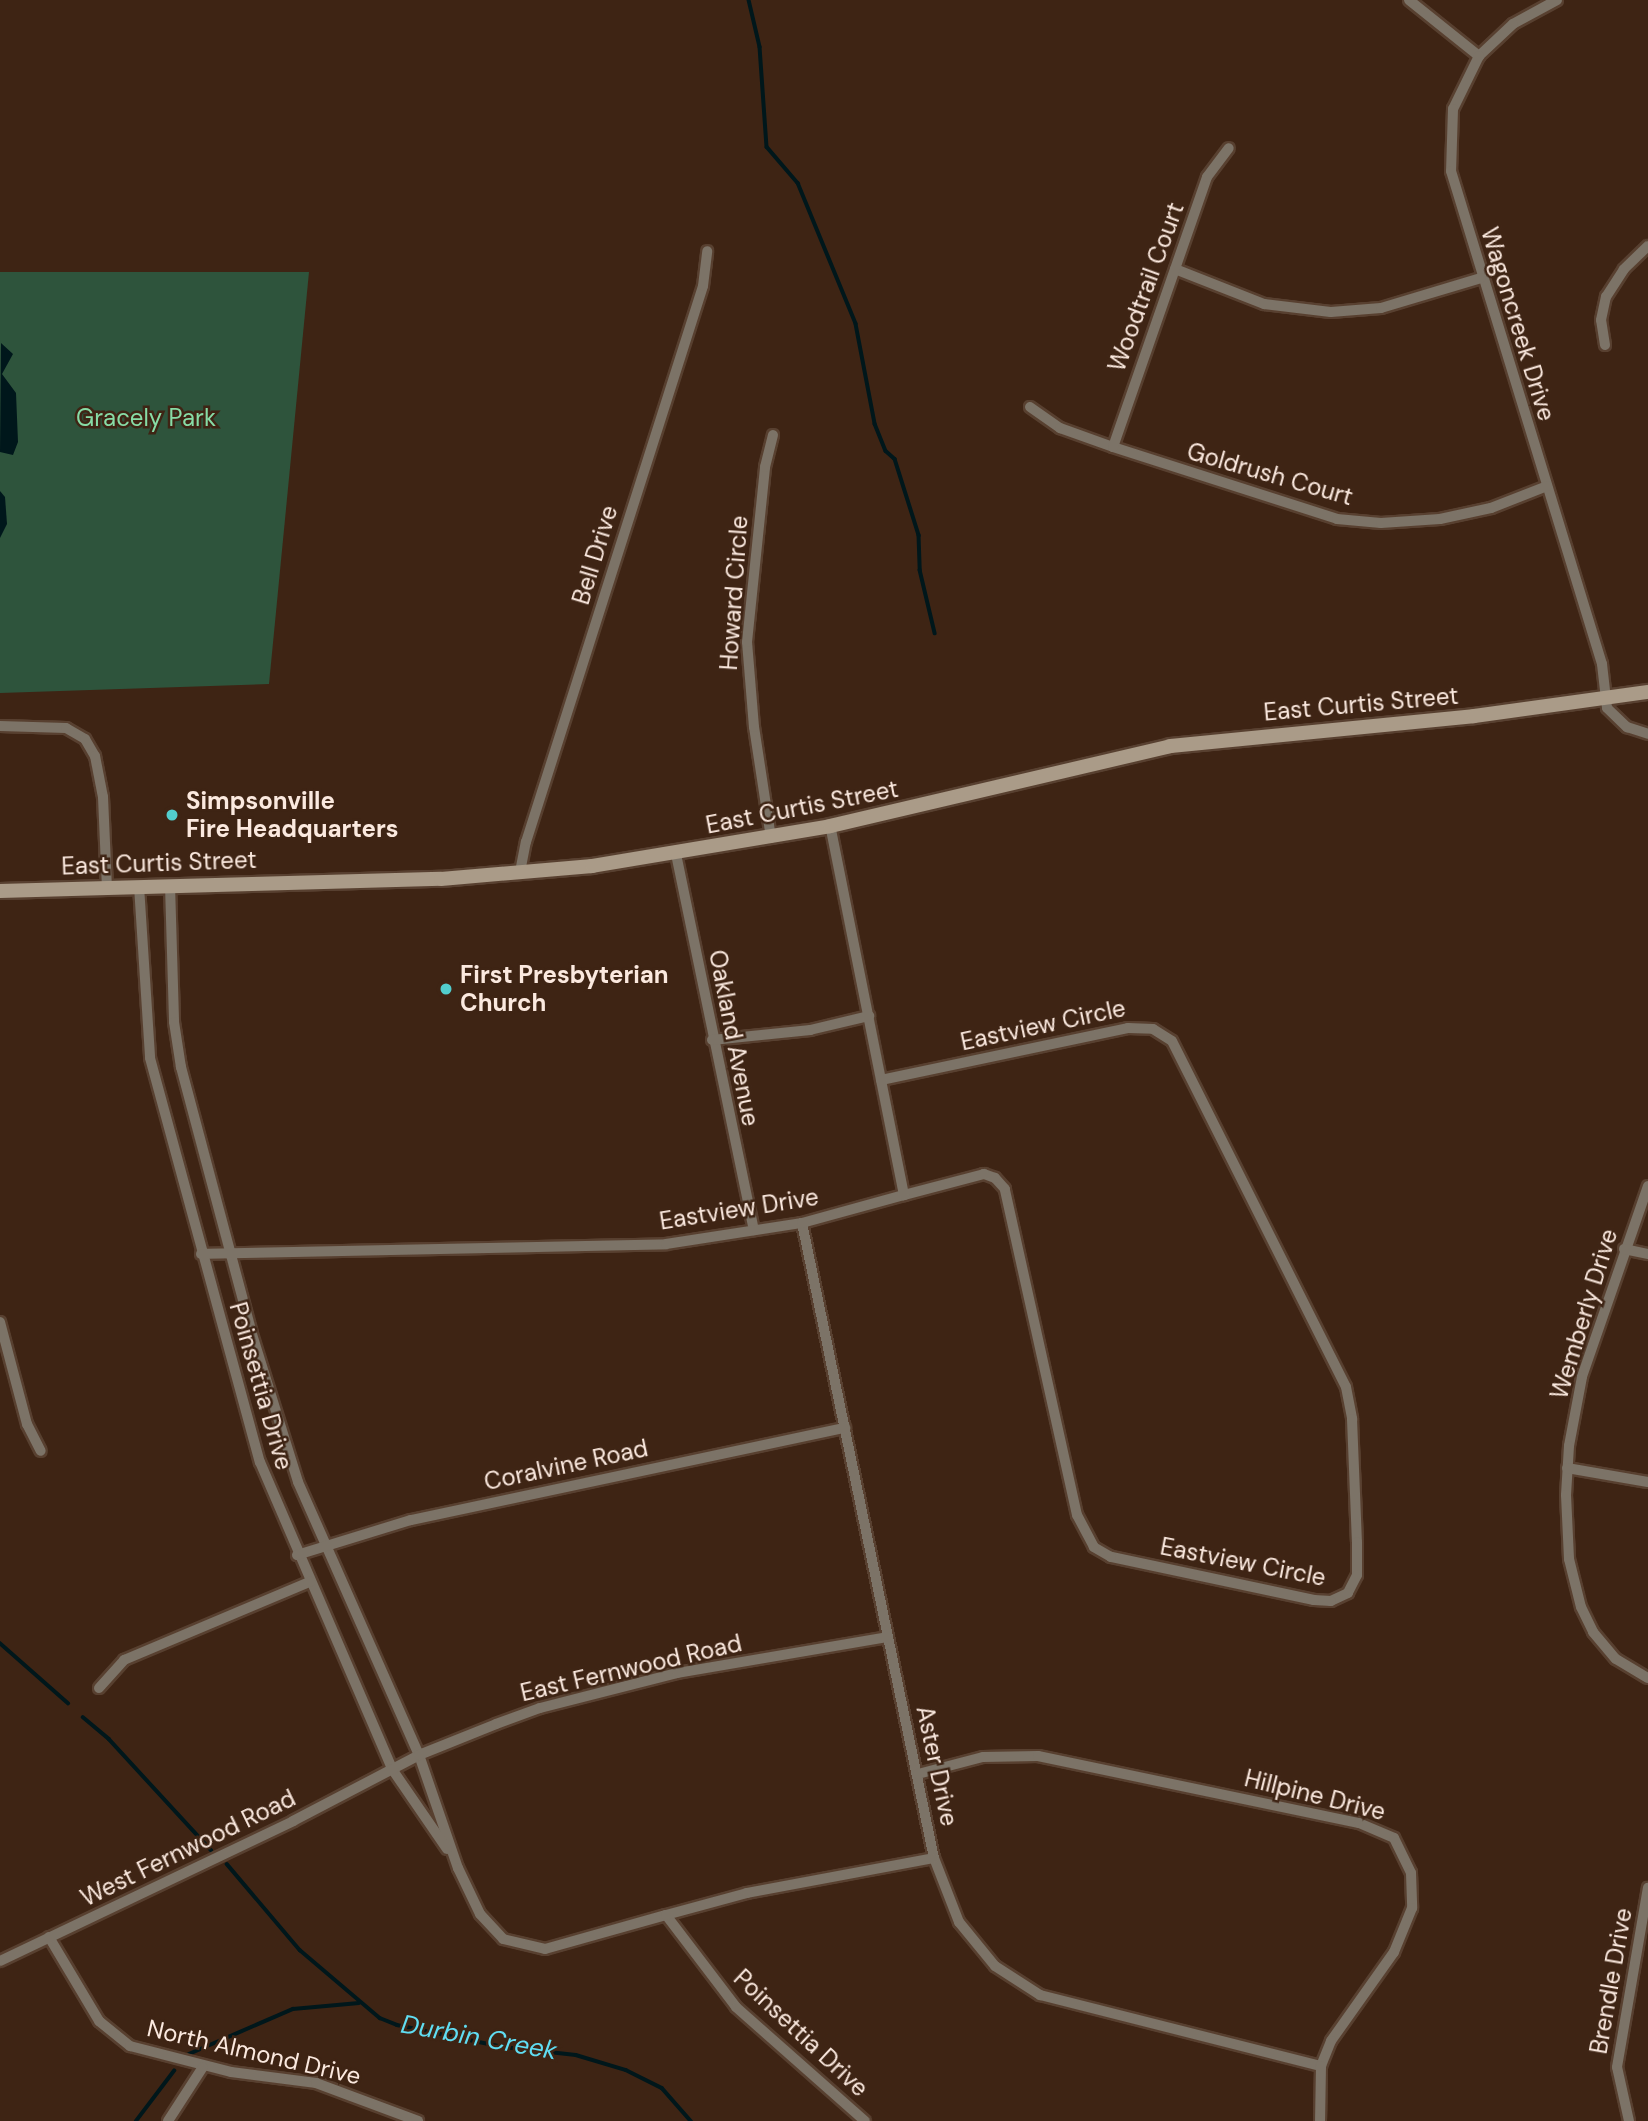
<!DOCTYPE html>
<html>
<head>
<meta charset="utf-8">
<style>
	body { margin:0 }
	#map { position:relative; width:1648px; height:2121px; overflow:hidden; background:#3e2414; font-family:"DM Sans",sans-serif }
	div>[style] { position:absolute }
	.green>* { inset:0; background:#2e543c }
	.water>* { inset:0; background:#00171b }
	.stream>* { height:3.5px; margin:-1.75px; padding:0 1.75px; transform-origin:1.75px; border-radius:1.75px; background:#00171b }
	.roads { filter:drop-shadow(2px 0 #584030) drop-shadow(-2px 0 #584030) drop-shadow(0 2px #584030) drop-shadow(0 -2px #584030) }
	.street>* { height:10px; margin:-5px; padding:0 5px; transform-origin:5px; border-radius:5px; background:#7c7367 }
	.secondary>* { height:14px; margin:-7px; padding:0 7px; transform-origin:7px; border-radius:7px; background:#aa9b88 }
	.dots>* { width:19px; height:19px; translate:-50% -50%; box-sizing:border-box; border:4px solid #3e2414; border-radius:50% }
	span { translate:-50% -50%; white-space:nowrap; text-align:center; line-height:1.15; -webkit-text-stroke:5px #3e2414; paint-order:stroke }
	.street-label { font-size:24px; color:#fbe9df }
	.park-label { font-size:24px; color:#87dca6 }
	.poi-label { font-size:24px; color:#fbe9df; font-weight:700 }
	.left { translate:0 -50%; text-align:left }
	.water-label { font-size:26px; color:#60ddf2; font-style:italic }
</style>
</head>
<body>
<div id="map">
	<div class="green">
		<div style="clip-path:polygon(0 272px,309px 272px,269px 684px,0 693px)"></div>
	</div>
	<div class="water">
		<div style="clip-path:polygon(1px 343px,13px 354px,2px 374px,16px 393px,18px 442px,13px 455px,0 452px)"></div>
		<div style="clip-path:polygon(0 491px,5px 497px,7px 524px,0 538px)"></div>
	</div>
	<div class="stream">
		<div style="left:749px;top:0;width:48px;rotate:76.8deg"></div>
		<div style="left:760px;top:47px;width:100px;rotate:86deg"></div>
		<div style="left:767px;top:147px;width:48px;rotate:49.3deg"></div>
		<div style="left:798px;top:183px;width:152px;rotate:67.6deg"></div>
		<div style="left:856px;top:324px;width:102px;rotate:79.2deg"></div>
		<div style="left:875px;top:424px;width:29px;rotate:68deg"></div>
		<div style="left:886px;top:451px;width:12px;rotate:42deg"></div>
		<div style="left:895px;top:459px;width:80px;rotate:72.5deg"></div>
		<div style="left:919px;top:535px;width:35px;rotate:88deg"></div>
		<div style="left:920px;top:570px;width:65px;rotate:76.6deg"></div>
		<div style="left:0;top:1643px;width:91px;rotate:41.4deg"></div>
		<div style="left:83px;top:1717px;width:34px;rotate:40deg"></div>
		<div style="left:109px;top:1739px;width:151px;rotate:47.4deg"></div>
		<div style="left:227px;top:1864px;width:113px;rotate:49.7deg"></div>
		<div style="left:300px;top:1950px;width:105px;rotate:40.4deg"></div>
		<div style="left:380px;top:2018px;width:18px;rotate:22deg"></div>
		<div style="left:397px;top:2025px;width:108px;rotate:11.7deg"></div>
		<div style="left:503px;top:2047px;width:73px;rotate:6.3deg"></div>
		<div style="left:576px;top:2055px;width:52px;rotate:16.7deg"></div>
		<div style="left:626px;top:2070px;width:40px;rotate:26.6deg"></div>
		<div style="left:662px;top:2088px;width:44px;rotate:48.7deg"></div>
		<div style="left:189px;top:2054px;width:113px;rotate:-23.4deg"></div>
		<div style="left:293px;top:2009px;width:66px;rotate:-5.2deg"></div>
		<div style="left:136px;top:2121px;width:63px;rotate:-52.8deg"></div>
	</div>
	<div class="roads">
		<div class="street">
			<div style="left:1409px;top:0;width:90px;rotate:38.7deg"></div>
			<div style="left:1557px;top:0;width:50px;rotate:151.4deg"></div>
			<div style="left:1513px;top:24px;width:47px;rotate:136.7deg"></div>
			<div style="left:1479px;top:56px;width:59px;rotate:116.1deg"></div>
			<div style="left:1453px;top:109px;width:62px;rotate:91.8deg"></div>
			<div style="left:1451px;top:171px;width:516px;rotate:72.97deg"></div>
			<div style="left:1602px;top:664px;width:44px;rotate:83.5deg"></div>
			<div style="left:1607px;top:708px;width:28px;rotate:44deg"></div>
			<div style="left:1627px;top:727px;width:22px;rotate:18deg"></div>
			<div style="left:1175px;top:269px;width:96px;rotate:21.5deg"></div>
			<div style="left:1264px;top:304px;width:67px;rotate:6.8deg"></div>
			<div style="left:1331px;top:312px;width:50px;rotate:-4.6deg"></div>
			<div style="left:1381px;top:308px;width:104px;rotate:-16.7deg"></div>
			<div style="left:1605px;top:345px;width:25px;rotate:-99deg"></div>
			<div style="left:1601px;top:320px;width:24px;rotate:-78deg"></div>
			<div style="left:1606px;top:297px;width:33px;rotate:-57deg"></div>
			<div style="left:1624px;top:269px;width:33px;rotate:-44deg"></div>
			<div style="left:1030px;top:407px;width:37px;rotate:35deg"></div>
			<div style="left:1060px;top:428px;width:56px;rotate:19.7deg"></div>
			<div style="left:1113px;top:447px;width:235px;rotate:17.8deg"></div>
			<div style="left:1337px;top:519px;width:44px;rotate:5.2deg"></div>
			<div style="left:1381px;top:523px;width:59px;rotate:-3.9deg"></div>
			<div style="left:1440px;top:519px;width:52px;rotate:-12.2deg"></div>
			<div style="left:1491px;top:508px;width:60px;rotate:-21.4deg"></div>
			<div style="left:1113px;top:447px;width:286px;rotate:-70.8deg"></div>
			<div style="left:1207px;top:177px;width:36px;rotate:-53deg"></div>
			<div style="left:0;top:726px;width:66px;rotate:1.7deg"></div>
			<div style="left:66px;top:728px;width:22px;rotate:30deg"></div>
			<div style="left:85px;top:739px;width:20px;rotate:60deg"></div>
			<div style="left:95px;top:756px;width:42px;rotate:79deg"></div>
			<div style="left:103px;top:797px;width:90px;rotate:87.5deg"></div>
			<div style="left:771px;top:838px;width:112px;rotate:-98.7deg"></div>
			<div style="left:754px;top:727px;width:85px;rotate:-94.7deg"></div>
			<div style="left:747px;top:642px;width:176px;rotate:-84.1deg"></div>
			<div style="left:765px;top:467px;width:33px;rotate:-76deg"></div>
			<div style="left:676px;top:854px;width:384px;rotate:78.3deg"></div>
			<div style="left:520px;top:872px;width:31px;rotate:-79deg"></div>
			<div style="left:526px;top:842px;width:583px;rotate:-72.34deg"></div>
			<div style="left:703px;top:286px;width:35px;rotate:-83deg"></div>
			<div style="left:170px;top:885px;width:137px;rotate:88.3deg"></div>
			<div style="left:174px;top:1022px;width:46px;rotate:81.2deg"></div>
			<div style="left:181px;top:1067px;width:273px;rotate:75.1deg"></div>
			<div style="left:251px;top:1331px;width:158px;rotate:72.7deg"></div>
			<div style="left:298px;top:1482px;width:299px;rotate:66.1deg"></div>
			<div style="left:419px;top:1755px;width:120px;rotate:71deg"></div>
			<div style="left:458px;top:1868px;width:51px;rotate:64.4deg"></div>
			<div style="left:480px;top:1914px;width:34px;rotate:47deg"></div>
			<div style="left:503px;top:1939px;width:43px;rotate:13.4deg"></div>
			<div style="left:545px;top:1949px;width:126px;rotate:-15.7deg"></div>
			<div style="left:666px;top:1915px;width:116px;rotate:52.7deg"></div>
			<div style="left:736px;top:2007px;width:172px;rotate:41.5deg"></div>
			<div style="left:139px;top:886px;width:172px;rotate:86.3deg"></div>
			<div style="left:150px;top:1058px;width:419px;rotate:74.8deg"></div>
			<div style="left:260px;top:1462px;width:334px;rotate:66.7deg"></div>
			<div style="left:392px;top:1769px;width:97px;rotate:55.5deg"></div>
			<div style="left:712px;top:1040px;width:99px;rotate:-5.8deg"></div>
			<div style="left:810px;top:1030px;width:61px;rotate:-13.3deg"></div>
			<div style="left:881px;top:1080px;width:252px;rotate:-11.9deg"></div>
			<div style="left:1128px;top:1028px;width:25px;rotate:2deg"></div>
			<div style="left:1153px;top:1029px;width:22px;rotate:32deg"></div>
			<div style="left:1172px;top:1041px;width:387px;rotate:63.3deg"></div>
			<div style="left:1346px;top:1387px;width:33px;rotate:79deg"></div>
			<div style="left:1352px;top:1419px;width:123px;rotate:87.7deg"></div>
			<div style="left:1357px;top:1542px;width:33px;rotate:90deg"></div>
			<div style="left:1357px;top:1575px;width:20px;rotate:117deg"></div>
			<div style="left:1348px;top:1593px;width:19px;rotate:155deg"></div>
			<div style="left:1331px;top:1601px;width:17px;rotate:-177deg"></div>
			<div style="left:1314px;top:1600px;width:208px;rotate:-168deg"></div>
			<div style="left:1111px;top:1557px;width:20px;rotate:-150deg"></div>
			<div style="left:1094px;top:1547px;width:36px;rotate:-118deg"></div>
			<div style="left:1077px;top:1515px;width:334px;rotate:-102.5deg"></div>
			<div style="left:1005px;top:1189px;width:15px;rotate:-132deg"></div>
			<div style="left:995px;top:1178px;width:12px;rotate:-160deg"></div>
			<div style="left:984px;top:1174px;width:83px;rotate:165.3deg"></div>
			<div style="left:1648px;top:1186px;width:202px;rotate:109.1deg"></div>
			<div style="left:1582px;top:1377px;width:70px;rotate:100.7deg"></div>
			<div style="left:1569px;top:1446px;width:49px;rotate:93.5deg"></div>
			<div style="left:1566px;top:1495px;width:64px;rotate:87.3deg"></div>
			<div style="left:1569px;top:1559px;width:49px;rotate:76deg"></div>
			<div style="left:1581px;top:1607px;width:28px;rotate:64deg"></div>
			<div style="left:1593px;top:1632px;width:35px;rotate:50deg"></div>
			<div style="left:1616px;top:1659px;width:37px;rotate:31deg"></div>
			<div style="left:802px;top:1223px;width:649px;rotate:78.26deg"></div>
			<div style="left:934px;top:1858px;width:69px;rotate:68.7deg"></div>
			<div style="left:959px;top:1922px;width:57px;rotate:50.7deg"></div>
			<div style="left:995px;top:1966px;width:54px;rotate:32.8deg"></div>
			<div style="left:1040px;top:1995px;width:290px;rotate:14.2deg"></div>
			<div style="left:1624px;top:1249px;width:25px;rotate:12deg"></div>
			<div style="left:201px;top:1254px;width:465px;rotate:-1.2deg"></div>
			<div style="left:666px;top:1244px;width:138px;rotate:-8.8deg"></div>
			<div style="left:802px;top:1223px;width:106px;rotate:-15.4deg"></div>
			<div style="left:904px;top:1195px;width:376px;rotate:-101.3deg"></div>
			<div style="left:0;top:1322px;width:106px;rotate:75.2deg"></div>
			<div style="left:27px;top:1424px;width:30px;rotate:63deg"></div>
			<div style="left:1567px;top:1468px;width:82px;rotate:9.8deg"></div>
			<div style="left:297px;top:1555px;width:119px;rotate:-17.1deg"></div>
			<div style="left:411px;top:1520px;width:444px;rotate:-12deg"></div>
			<div style="left:99px;top:1688px;width:38px;rotate:-48deg"></div>
			<div style="left:124px;top:1660px;width:202px;rotate:-22.8deg"></div>
			<div style="left:918px;top:1774px;width:67px;rotate:-14.7deg"></div>
			<div style="left:983px;top:1757px;width:55px;rotate:-1deg"></div>
			<div style="left:1038px;top:1756px;width:328px;rotate:11.8deg"></div>
			<div style="left:1359px;top:1823px;width:38px;rotate:23deg"></div>
			<div style="left:1394px;top:1838px;width:39px;rotate:64deg"></div>
			<div style="left:1411px;top:1873px;width:35px;rotate:88deg"></div>
			<div style="left:1412px;top:1908px;width:48px;rotate:112.2deg"></div>
			<div style="left:1394px;top:1952px;width:109px;rotate:125.3deg"></div>
			<div style="left:1331px;top:2041px;width:27px;rotate:112deg"></div>
			<div style="left:1321px;top:2066px;width:55px;rotate:91deg"></div>
			<div style="left:666px;top:1915px;width:84px;rotate:-15.2deg"></div>
			<div style="left:747px;top:1893px;width:190px;rotate:-10.6deg"></div>
			<div style="left:49px;top:1937px;width:98px;rotate:59.2deg"></div>
			<div style="left:99px;top:2021px;width:40px;rotate:39deg"></div>
			<div style="left:130px;top:2046px;width:104px;rotate:14.4deg"></div>
			<div style="left:231px;top:2072px;width:86px;rotate:7.4deg"></div>
			<div style="left:316px;top:2083px;width:109px;rotate:20.4deg"></div>
			<div style="left:0;top:1961px;width:325px;rotate:-25.5deg"></div>
			<div style="left:293px;top:1821px;width:142px;rotate:-27.6deg"></div>
			<div style="left:419px;top:1755px;width:83px;rotate:-21.9deg"></div>
			<div style="left:496px;top:1724px;width:47px;rotate:-20deg"></div>
			<div style="left:540px;top:1708px;width:141px;rotate:-14.3deg"></div>
			<div style="left:677px;top:1673px;width:214px;rotate:-9.7deg"></div>
			<div style="left:168px;top:2121px;width:64px;rotate:-57.1deg"></div>
			<div style="left:1629px;top:2121px;width:55px;rotate:-102.5deg"></div>
			<div style="left:1617px;top:2067px;width:182px;rotate:-80.2deg"></div>
		</div>
		<div class="secondary">
			<div style="left:0;top:891px;width:441px;rotate:-1.6deg"></div>
			<div style="left:441px;top:879px;width:152px;rotate:-4.9deg"></div>
			<div style="left:592px;top:866px;width:241px;rotate:-9.5deg"></div>
			<div style="left:830px;top:826px;width:349px;rotate:-13.2deg"></div>
			<div style="left:1170px;top:746px;width:305px;rotate:-5.6deg"></div>
			<div style="left:1474px;top:716px;width:176px;rotate:-7.9deg"></div>
		</div>
	</div>
	<div class="dots">
		<div style="left:172px;top:815px;background:#52cdcd"></div>
		<div style="left:446px;top:989px;background:#52cdcd"></div>
	</div>
	<div class="street-label">
		<span style="left:1146px;top:287px;rotate:-70deg">Woodtrail Court</span>
		<span style="left:1518px;top:324px;rotate:73deg">Wagoncreek Drive</span>
		<span style="left:1270px;top:474px;rotate:16deg">Goldrush Court</span>
		<span style="left:595px;top:555px;rotate:-73deg">Bell Drive</span>
		<span style="left:734px;top:593px;rotate:-86deg">Howard Circle</span>
		<span style="left:1361px;top:704px;rotate:-5deg">East Curtis Street</span>
		<span style="left:802px;top:807px;rotate:-11deg">East Curtis Street</span>
		<span style="left:159px;top:863px;rotate:-2deg">East Curtis Street</span>
		<span style="left:1043px;top:1025px;rotate:-12deg">Eastview Circle</span>
		<span style="left:734px;top:1038px;rotate:79deg">Oakland Avenue</span>
		<span style="left:739px;top:1209px;rotate:-9deg">Eastview Drive</span>
		<span style="left:1584px;top:1314px;rotate:-73deg">Wemberly Drive</span>
		<span style="left:261px;top:1386px;rotate:74deg">Poinsettia Drive</span>
		<span style="left:566px;top:1465px;rotate:-12deg">Coralvine Road</span>
		<span style="left:1243px;top:1562px;rotate:11deg">Eastview Circle</span>
		<span style="left:631px;top:1668px;rotate:-13deg">East Fernwood Road</span>
		<span style="left:937px;top:1766px;rotate:78deg">Aster Drive</span>
		<span style="left:1315px;top:1795px;rotate:14deg">Hillpine Drive</span>
		<span style="left:188px;top:1848px;rotate:-26deg">West Fernwood Road</span>
		<span style="left:1611px;top:1981px;rotate:-80deg">Brendle Drive</span>
		<span style="left:801px;top:2033px;rotate:43deg">Poinsettia Drive</span>
		<span style="left:254px;top:2052px;rotate:13deg">North Almond Drive</span>
	</div>
	<div class="park-label">
		<span style="left:146px;top:418px">Gracely Park</span>
	</div>
	<div class="poi-label">
		<span class="left" style="left:186px;top:815px">Simpsonville<br>Fire Headquarters</span>
		<span class="left" style="left:460px;top:989px">First Presbyterian<br>Church</span>
	</div>
	<div class="water-label">
		<span style="left:479px;top:2038px;rotate:10deg">Durbin Creek</span>
	</div>
</div>
</body>
</html>
